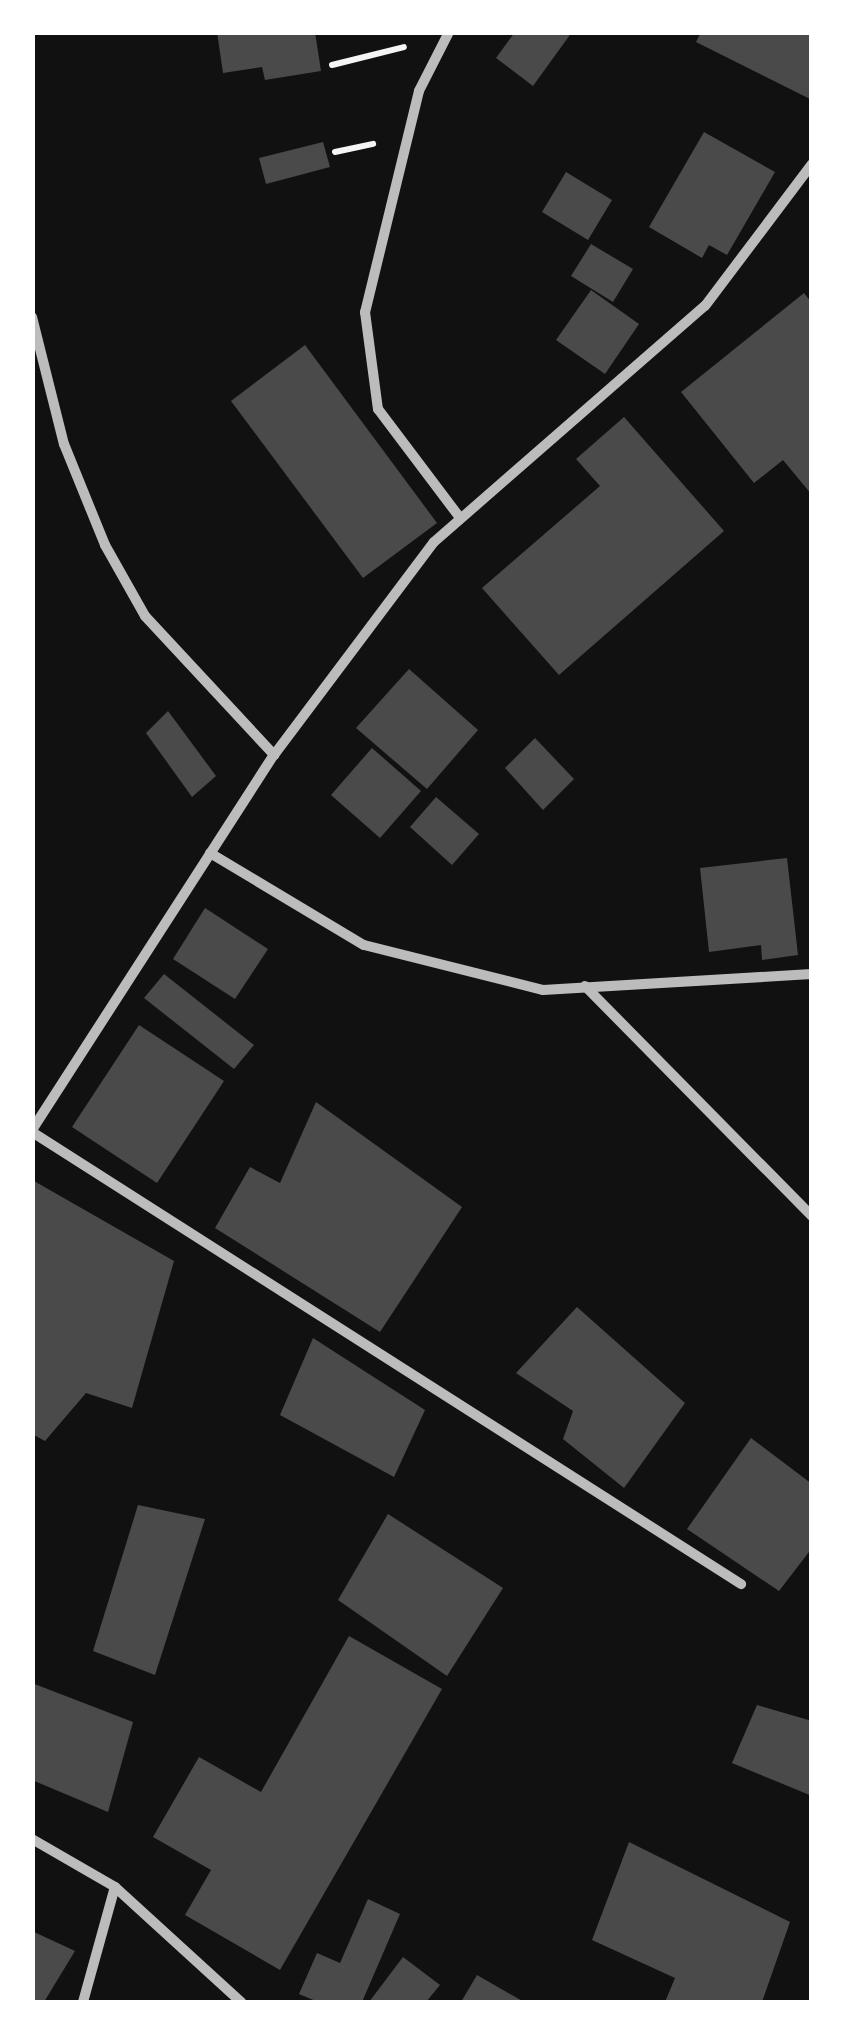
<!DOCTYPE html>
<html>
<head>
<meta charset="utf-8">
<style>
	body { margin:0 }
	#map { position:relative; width:844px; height:2035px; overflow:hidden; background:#111; font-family:"Space Grotesk",sans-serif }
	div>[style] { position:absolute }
	.building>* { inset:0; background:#4a4a4a }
	.path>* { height:6px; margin:-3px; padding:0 3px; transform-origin:3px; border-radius:3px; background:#f5f5f5 }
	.minor>* { height:10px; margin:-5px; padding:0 5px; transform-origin:5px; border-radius:5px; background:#bcbcbc }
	span { translate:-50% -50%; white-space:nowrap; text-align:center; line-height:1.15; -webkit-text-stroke:9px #fff; paint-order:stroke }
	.frame { position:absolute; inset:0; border:35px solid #fff; pointer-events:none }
</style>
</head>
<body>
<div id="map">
	<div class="building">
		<div style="clip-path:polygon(217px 32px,315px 32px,321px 71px,265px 80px,262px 67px,223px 73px)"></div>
		<div style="clip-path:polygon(515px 32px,572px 32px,533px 86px,496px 58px)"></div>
		<div style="clip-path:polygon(701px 32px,812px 32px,812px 100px,696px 42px)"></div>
		<div style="clip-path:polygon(704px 132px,775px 172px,727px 255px,709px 245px,702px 258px,649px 227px)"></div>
		<div style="clip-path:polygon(323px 142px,330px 167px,266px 184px,259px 158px)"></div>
		<div style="clip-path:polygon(566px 172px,612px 200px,588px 240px,542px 212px)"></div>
		<div style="clip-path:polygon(591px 244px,633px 269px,613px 302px,571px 276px)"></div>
		<div style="clip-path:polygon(591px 290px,639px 324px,605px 374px,556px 340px)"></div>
		<div style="clip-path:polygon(804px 293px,812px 303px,812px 495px,783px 460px,754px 483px,681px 392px)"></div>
		<div style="clip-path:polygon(305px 345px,437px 523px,363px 578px,231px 401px)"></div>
		<div style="clip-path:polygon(624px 417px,724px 531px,559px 675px,482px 588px,600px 486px,576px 459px)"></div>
		<div style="clip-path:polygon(409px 669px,478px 730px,427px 789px,356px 728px)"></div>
		<div style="clip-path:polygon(168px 711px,216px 776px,192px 797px,146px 733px)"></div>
		<div style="clip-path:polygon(535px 738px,574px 779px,543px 810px,505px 768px)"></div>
		<div style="clip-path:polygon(372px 748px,421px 791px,380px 838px,331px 795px)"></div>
		<div style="clip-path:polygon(436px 797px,479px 834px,452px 865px,410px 827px)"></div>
		<div style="clip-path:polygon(787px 858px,798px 955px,762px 960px,761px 945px,709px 952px,700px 868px)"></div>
		<div style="clip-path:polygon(205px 908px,268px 949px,235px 999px,173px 959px)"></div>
		<div style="clip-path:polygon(164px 974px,254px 1045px,234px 1069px,144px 998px)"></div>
		<div style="clip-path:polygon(139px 1025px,224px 1081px,157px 1183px,72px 1127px)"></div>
		<div style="clip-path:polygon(316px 1102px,462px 1207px,380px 1332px,215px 1228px,250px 1167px,280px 1183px)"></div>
		<div style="clip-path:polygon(34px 1181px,174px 1261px,132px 1408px,86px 1393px,45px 1441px,32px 1434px)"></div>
		<div style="clip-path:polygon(577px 1307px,685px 1403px,624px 1488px,563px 1439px,573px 1411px,516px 1373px)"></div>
		<div style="clip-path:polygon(313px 1338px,425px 1410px,394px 1477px,280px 1415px)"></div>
		<div style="clip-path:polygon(751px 1438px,812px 1484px,812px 1548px,779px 1591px,687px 1529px)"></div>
		<div style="clip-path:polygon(138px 1505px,205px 1519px,155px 1675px,93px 1651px)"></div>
		<div style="clip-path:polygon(388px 1514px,503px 1588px,447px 1676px,338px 1600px)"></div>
		<div style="clip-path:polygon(349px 1636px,442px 1689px,280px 1970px,185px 1915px,211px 1870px,153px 1837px,199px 1757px,261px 1792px)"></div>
		<div style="clip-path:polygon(32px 1683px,133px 1722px,108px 1812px,32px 1780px)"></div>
		<div style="clip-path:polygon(757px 1705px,812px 1721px,812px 1796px,732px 1763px)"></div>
		<div style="clip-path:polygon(629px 1842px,790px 1922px,762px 2002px,665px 2002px,675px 1978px,592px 1940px)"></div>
		<div style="clip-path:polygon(368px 1899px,400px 1914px,362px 2002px,318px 2002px,299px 1994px,317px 1953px,340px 1963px)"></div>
		<div style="clip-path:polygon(32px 1931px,75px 1951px,44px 2002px,32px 2002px)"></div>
		<div style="clip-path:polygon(403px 1957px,440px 1985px,426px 2002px,369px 2002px)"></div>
		<div style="clip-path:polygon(477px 1975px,524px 2002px,461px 2002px)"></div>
	</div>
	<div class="path">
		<div style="left:332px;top:65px;width:74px;rotate:-14deg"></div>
		<div style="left:335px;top:152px;width:39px;rotate:-12deg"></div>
	</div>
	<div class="minor">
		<div style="left:449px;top:32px;width:66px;rotate:117deg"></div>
		<div style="left:419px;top:91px;width:228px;rotate:103.7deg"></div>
		<div style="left:365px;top:312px;width:98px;rotate:82.4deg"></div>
		<div style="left:378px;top:409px;width:136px;rotate:53deg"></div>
		<div style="left:32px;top:317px;width:131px;rotate:75.9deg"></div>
		<div style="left:64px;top:444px;width:109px;rotate:67.9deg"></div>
		<div style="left:105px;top:545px;width:81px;rotate:60.6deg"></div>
		<div style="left:145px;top:616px;width:190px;rotate:47.1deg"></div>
		<div style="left:210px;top:853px;width:179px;rotate:30.9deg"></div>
		<div style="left:364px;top:945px;width:185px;rotate:14.1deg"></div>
		<div style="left:543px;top:990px;width:269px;rotate:-3.4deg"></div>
		<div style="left:585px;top:986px;width:323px;rotate:45.4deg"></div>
		<div style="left:32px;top:1130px;width:446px;rotate:-57.2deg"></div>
		<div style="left:274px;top:755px;width:266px;rotate:-53.1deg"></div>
		<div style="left:434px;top:542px;width:359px;rotate:-41.1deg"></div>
		<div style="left:705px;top:306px;width:178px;rotate:-53deg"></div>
		<div style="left:32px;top:1132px;width:841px;rotate:32.52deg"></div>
		<div style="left:32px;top:1839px;width:96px;rotate:30deg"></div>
		<div style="left:115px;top:1887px;width:171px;rotate:42.4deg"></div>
		<div style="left:83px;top:2002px;width:119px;rotate:-74.5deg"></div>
	</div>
	<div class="frame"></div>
</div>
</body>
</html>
